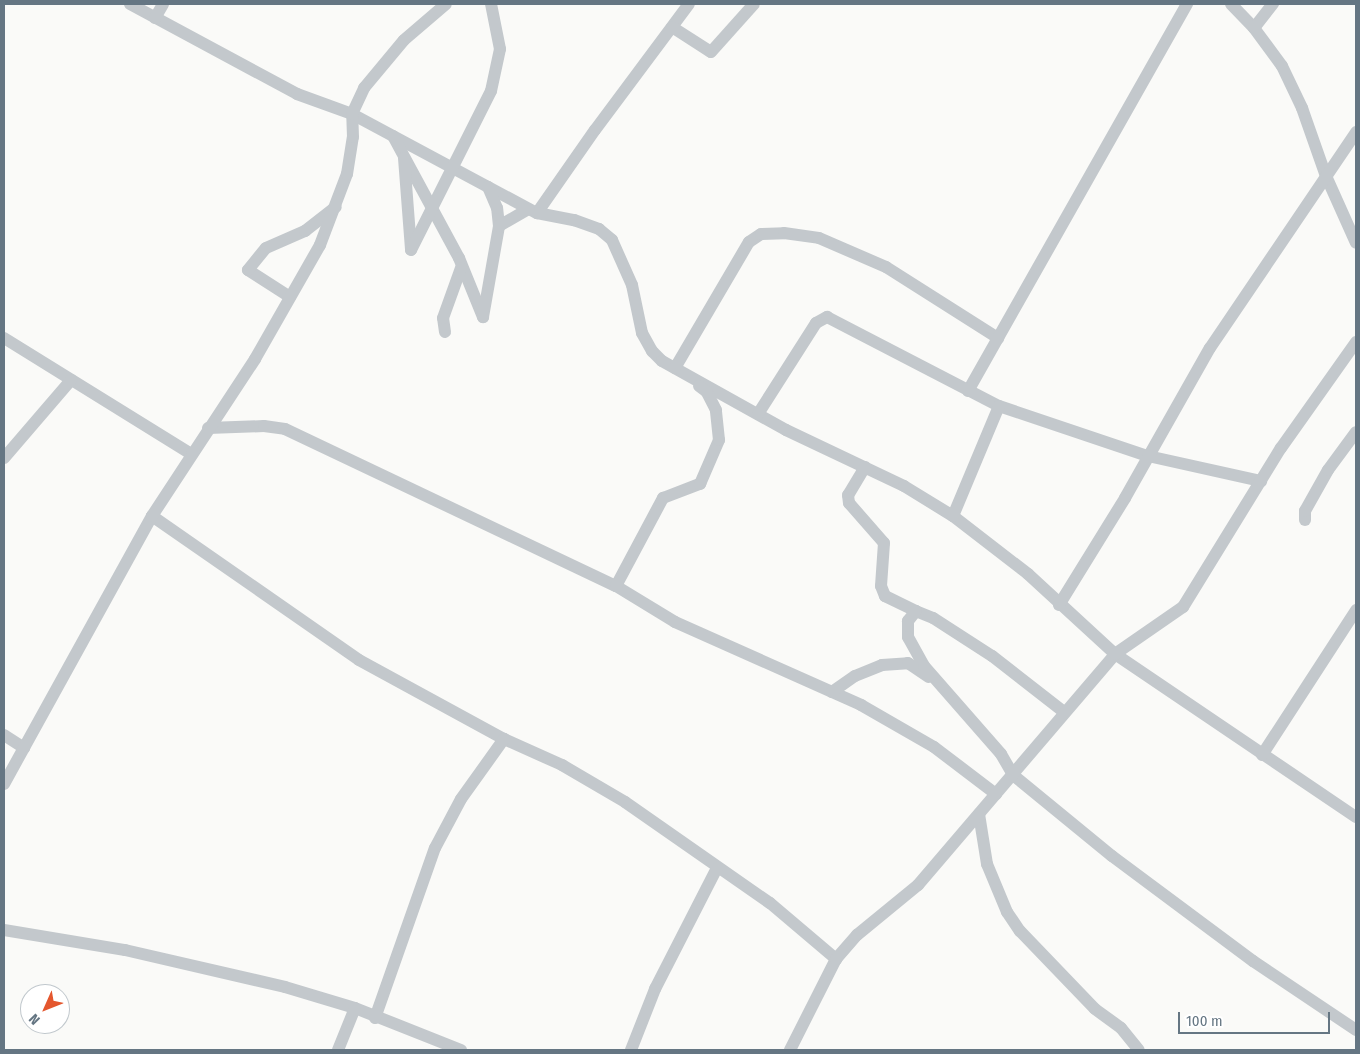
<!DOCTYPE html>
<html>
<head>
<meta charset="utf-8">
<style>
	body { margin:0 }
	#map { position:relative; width:1360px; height:1054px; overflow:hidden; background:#fafaf8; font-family:"Fira Sans Condensed",sans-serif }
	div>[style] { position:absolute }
	.minor>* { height:12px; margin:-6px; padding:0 6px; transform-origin:6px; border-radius:6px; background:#c3c8cc }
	span { translate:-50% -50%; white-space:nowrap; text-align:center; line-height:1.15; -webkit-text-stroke:5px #fff; paint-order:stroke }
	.frame { position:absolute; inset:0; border:5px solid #657683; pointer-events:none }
	.north { position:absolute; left:20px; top:984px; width:50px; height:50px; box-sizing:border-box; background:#fff; border:1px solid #c1c8cd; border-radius:50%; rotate:226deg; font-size:14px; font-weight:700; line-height:20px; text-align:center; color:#657683 }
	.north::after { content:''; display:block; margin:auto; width:18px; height:22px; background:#e4572e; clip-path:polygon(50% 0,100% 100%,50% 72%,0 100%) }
	.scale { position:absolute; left:1178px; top:1012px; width:152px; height:22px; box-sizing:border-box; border:2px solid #657683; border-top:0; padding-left:6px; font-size:15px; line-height:18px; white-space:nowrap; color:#657683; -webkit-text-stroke:4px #fff; paint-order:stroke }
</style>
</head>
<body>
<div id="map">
	<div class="minor">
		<div style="left:130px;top:4px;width:190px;rotate:28.3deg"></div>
		<div style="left:297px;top:94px;width:59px;rotate:20deg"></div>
		<div style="left:352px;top:114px;width:210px;rotate:28.2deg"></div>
		<div style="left:537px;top:213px;width:101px;rotate:-55.1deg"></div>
		<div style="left:595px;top:130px;width:157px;rotate:-53.3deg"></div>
		<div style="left:1231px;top:4px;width:33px;rotate:46deg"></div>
		<div style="left:1254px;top:28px;width:47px;rotate:53.6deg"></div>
		<div style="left:1282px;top:66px;width:47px;rotate:64.5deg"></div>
		<div style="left:1302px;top:108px;width:72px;rotate:70.6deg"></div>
		<div style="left:1326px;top:176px;width:73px;rotate:65.9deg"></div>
		<div style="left:155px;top:18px;width:16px;rotate:-60deg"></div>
		<div style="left:672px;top:27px;width:46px;rotate:32.7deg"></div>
		<div style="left:711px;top:52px;width:64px;rotate:-48.1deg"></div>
		<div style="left:1254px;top:28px;width:31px;rotate:-52deg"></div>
		<div style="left:393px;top:136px;width:139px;rotate:61.6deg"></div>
		<div style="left:459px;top:258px;width:64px;rotate:67.9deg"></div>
		<div style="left:483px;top:317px;width:92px;rotate:-80deg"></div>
		<div style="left:499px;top:226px;width:18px;rotate:-96deg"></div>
		<div style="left:497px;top:208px;width:23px;rotate:-113deg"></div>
		<div style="left:404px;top:158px;width:92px;rotate:85.6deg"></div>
		<div style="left:411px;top:250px;width:178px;rotate:-63.3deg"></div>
		<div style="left:491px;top:91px;width:43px;rotate:-77.9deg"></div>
		<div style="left:500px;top:49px;width:46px;rotate:-101.3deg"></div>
		<div style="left:537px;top:213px;width:38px;rotate:11deg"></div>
		<div style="left:574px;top:220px;width:27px;rotate:20deg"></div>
		<div style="left:599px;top:229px;width:17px;rotate:40deg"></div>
		<div style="left:612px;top:240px;width:49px;rotate:66deg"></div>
		<div style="left:632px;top:285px;width:49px;rotate:78.2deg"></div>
		<div style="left:642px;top:333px;width:21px;rotate:61deg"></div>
		<div style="left:652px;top:351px;width:14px;rotate:45deg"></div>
		<div style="left:662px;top:361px;width:142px;rotate:29.1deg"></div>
		<div style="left:786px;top:430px;width:131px;rotate:25.4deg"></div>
		<div style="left:904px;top:486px;width:57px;rotate:31.5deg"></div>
		<div style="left:953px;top:516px;width:95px;rotate:37.7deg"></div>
		<div style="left:1028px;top:574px;width:118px;rotate:42.6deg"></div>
		<div style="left:1115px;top:654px;width:291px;rotate:34.1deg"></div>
		<div style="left:499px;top:226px;width:34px;rotate:-30deg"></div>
		<div style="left:290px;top:297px;width:50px;rotate:-147.3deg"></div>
		<div style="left:248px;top:270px;width:28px;rotate:-51deg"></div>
		<div style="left:266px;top:248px;width:43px;rotate:-23.6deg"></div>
		<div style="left:305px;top:231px;width:39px;rotate:-38deg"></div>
		<div style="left:445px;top:332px;width:14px;rotate:-98deg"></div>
		<div style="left:443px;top:318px;width:53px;rotate:-70.2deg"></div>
		<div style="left:4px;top:338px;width:220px;rotate:31.8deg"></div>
		<div style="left:675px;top:368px;width:146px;rotate:-59.6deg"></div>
		<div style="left:749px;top:242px;width:14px;rotate:-34deg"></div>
		<div style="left:761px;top:234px;width:23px;rotate:-2deg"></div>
		<div style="left:784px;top:233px;width:35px;rotate:8deg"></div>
		<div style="left:819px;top:238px;width:73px;rotate:23.4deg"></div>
		<div style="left:886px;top:267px;width:133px;rotate:32.4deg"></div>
		<div style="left:968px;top:391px;width:445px;rotate:-60.5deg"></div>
		<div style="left:758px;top:414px;width:108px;rotate:-57.5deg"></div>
		<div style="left:816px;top:323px;width:13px;rotate:-29deg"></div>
		<div style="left:827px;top:317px;width:194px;rotate:27.4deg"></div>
		<div style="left:999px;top:406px;width:157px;rotate:18.6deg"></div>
		<div style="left:1148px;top:456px;width:116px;rotate:12.5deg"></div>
		<div style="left:208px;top:428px;width:56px;rotate:-2deg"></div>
		<div style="left:264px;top:426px;width:21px;rotate:8deg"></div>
		<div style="left:285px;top:429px;width:366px;rotate:25.4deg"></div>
		<div style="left:616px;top:586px;width:69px;rotate:31.4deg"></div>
		<div style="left:675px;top:622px;width:204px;rotate:24deg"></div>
		<div style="left:861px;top:705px;width:84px;rotate:29.9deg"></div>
		<div style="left:934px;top:747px;width:78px;rotate:37.2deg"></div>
		<div style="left:4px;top:458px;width:103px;rotate:-49.3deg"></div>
		<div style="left:865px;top:467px;width:33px;rotate:121deg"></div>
		<div style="left:848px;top:495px;width:8px;rotate:83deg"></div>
		<div style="left:849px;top:503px;width:53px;rotate:48.8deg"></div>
		<div style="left:884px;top:543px;width:43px;rotate:94deg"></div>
		<div style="left:881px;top:586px;width:11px;rotate:68deg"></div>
		<div style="left:885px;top:596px;width:34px;rotate:26deg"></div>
		<div style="left:152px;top:516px;width:252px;rotate:34.8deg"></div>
		<div style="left:359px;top:660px;width:165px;rotate:28.6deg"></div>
		<div style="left:504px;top:739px;width:64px;rotate:24.1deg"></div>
		<div style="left:562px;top:765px;width:73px;rotate:30.4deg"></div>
		<div style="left:625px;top:802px;width:177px;rotate:34.9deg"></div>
		<div style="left:770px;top:903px;width:87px;rotate:40.3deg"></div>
		<div style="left:953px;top:516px;width:119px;rotate:-67.3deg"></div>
		<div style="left:1305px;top:520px;width:9px;rotate:-90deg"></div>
		<div style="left:1305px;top:511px;width:47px;rotate:-60.7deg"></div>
		<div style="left:1328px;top:470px;width:47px;rotate:-53.6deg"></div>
		<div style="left:616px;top:586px;width:100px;rotate:-61.9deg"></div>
		<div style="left:663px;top:498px;width:40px;rotate:-21deg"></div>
		<div style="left:700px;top:484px;width:48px;rotate:-66.6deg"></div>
		<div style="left:719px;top:440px;width:30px;rotate:-96deg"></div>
		<div style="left:716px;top:410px;width:20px;rotate:-117deg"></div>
		<div style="left:707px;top:392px;width:10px;rotate:-143deg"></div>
		<div style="left:1059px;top:605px;width:126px;rotate:-58.3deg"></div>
		<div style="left:1125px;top:498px;width:172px;rotate:-60.5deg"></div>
		<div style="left:1210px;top:348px;width:261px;rotate:-55.9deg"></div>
		<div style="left:832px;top:692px;width:28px;rotate:-35deg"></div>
		<div style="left:855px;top:676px;width:29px;rotate:-22deg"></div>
		<div style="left:882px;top:665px;width:26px;rotate:-4deg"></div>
		<div style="left:908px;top:663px;width:25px;rotate:34deg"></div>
		<div style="left:1064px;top:712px;width:91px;rotate:-142.1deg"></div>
		<div style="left:992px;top:656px;width:70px;rotate:-147.2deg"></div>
		<div style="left:933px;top:618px;width:18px;rotate:-158deg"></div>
		<div style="left:916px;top:611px;width:13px;rotate:129deg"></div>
		<div style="left:908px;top:621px;width:16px;rotate:90deg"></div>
		<div style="left:908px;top:637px;width:33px;rotate:61deg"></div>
		<div style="left:924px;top:666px;width:117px;rotate:48.8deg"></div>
		<div style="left:1001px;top:754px;width:24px;rotate:60deg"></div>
		<div style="left:1013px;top:775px;width:128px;rotate:39.3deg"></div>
		<div style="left:1112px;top:856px;width:176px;rotate:36.7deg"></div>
		<div style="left:1253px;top:961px;width:124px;rotate:33.8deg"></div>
		<div style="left:4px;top:735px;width:24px;rotate:33deg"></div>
		<div style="left:1262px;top:755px;width:173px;rotate:-57deg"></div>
		<div style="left:4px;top:784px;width:306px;rotate:-61.1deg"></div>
		<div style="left:152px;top:516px;width:188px;rotate:-56.7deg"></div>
		<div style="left:255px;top:359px;width:131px;rotate:-60.3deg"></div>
		<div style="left:320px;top:245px;width:76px;rotate:-69.2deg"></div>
		<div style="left:347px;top:174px;width:37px;rotate:-81deg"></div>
		<div style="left:353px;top:137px;width:23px;rotate:-92deg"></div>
		<div style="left:352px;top:114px;width:29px;rotate:-65deg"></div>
		<div style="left:364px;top:88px;width:62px;rotate:-50.2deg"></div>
		<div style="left:404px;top:40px;width:55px;rotate:-40.6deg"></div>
		<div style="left:979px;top:814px;width:51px;rotate:80.9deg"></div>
		<div style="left:987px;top:864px;width:52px;rotate:67.4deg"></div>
		<div style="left:1007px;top:912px;width:23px;rotate:56deg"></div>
		<div style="left:1020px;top:931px;width:108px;rotate:46.1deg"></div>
		<div style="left:1095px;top:1009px;width:32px;rotate:36deg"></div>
		<div style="left:1121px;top:1028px;width:28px;rotate:51deg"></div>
		<div style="left:4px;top:930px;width:123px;rotate:9.4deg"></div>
		<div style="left:125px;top:950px;width:164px;rotate:13deg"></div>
		<div style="left:285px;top:987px;width:73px;rotate:16.7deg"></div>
		<div style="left:355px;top:1008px;width:114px;rotate:21.6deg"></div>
		<div style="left:375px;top:1018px;width:180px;rotate:-70.6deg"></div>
		<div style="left:435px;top:848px;width:55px;rotate:-62deg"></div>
		<div style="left:461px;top:799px;width:74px;rotate:-54.4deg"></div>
		<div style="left:338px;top:1050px;width:45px;rotate:-68deg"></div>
		<div style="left:631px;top:1050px;width:66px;rotate:-68.5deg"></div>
		<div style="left:655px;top:989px;width:136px;rotate:-62.9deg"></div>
		<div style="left:790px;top:1050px;width:102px;rotate:-63.2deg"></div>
		<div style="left:836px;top:959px;width:32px;rotate:-49deg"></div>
		<div style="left:857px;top:935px;width:79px;rotate:-39.3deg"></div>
		<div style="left:918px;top:885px;width:304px;rotate:-49.5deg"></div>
		<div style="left:1115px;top:654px;width:83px;rotate:-34.7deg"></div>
		<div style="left:1183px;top:607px;width:187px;rotate:-58.4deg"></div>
		<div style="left:1281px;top:448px;width:130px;rotate:-54.7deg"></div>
	</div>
	<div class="frame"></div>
	<div class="north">N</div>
	<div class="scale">100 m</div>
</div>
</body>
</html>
